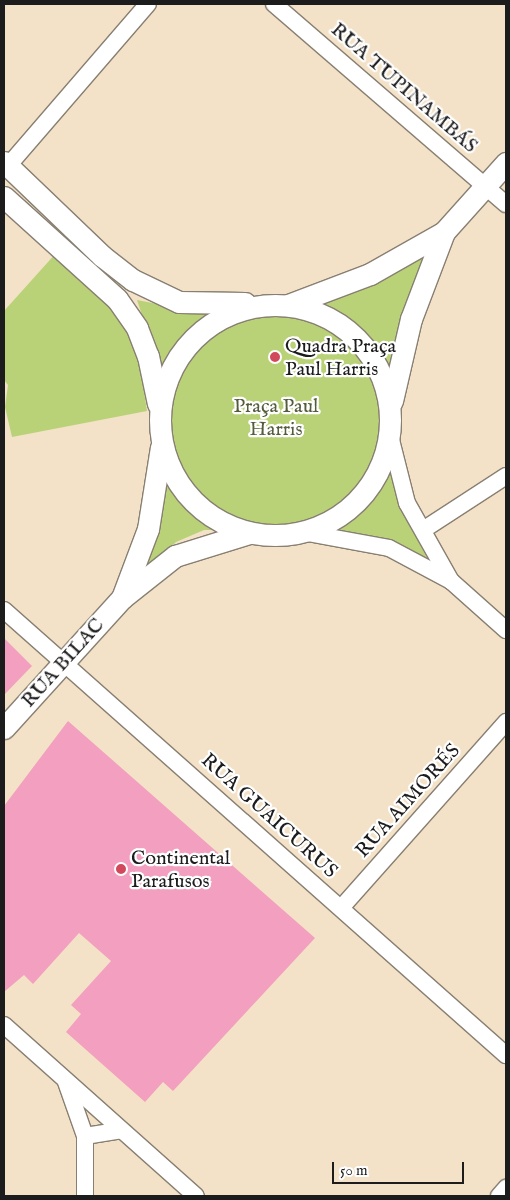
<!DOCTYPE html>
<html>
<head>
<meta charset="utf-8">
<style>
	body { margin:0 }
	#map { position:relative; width:510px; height:1200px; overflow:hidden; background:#f3e2c7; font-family:"IM FELL English",serif }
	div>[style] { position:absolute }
	.green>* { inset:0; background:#b9d277 }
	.round { border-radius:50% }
	.building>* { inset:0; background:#f39fbf }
	.roads { filter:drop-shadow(1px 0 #887f72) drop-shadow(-1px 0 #887f72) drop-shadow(0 1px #887f72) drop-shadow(0 -1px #887f72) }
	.minor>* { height:16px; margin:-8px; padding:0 8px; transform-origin:8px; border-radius:8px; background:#fff }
	.tertiary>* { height:21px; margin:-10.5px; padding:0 10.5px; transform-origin:10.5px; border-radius:10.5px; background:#fff }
	.tertiary>.ring { margin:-10.5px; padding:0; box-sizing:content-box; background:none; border:21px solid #fff; border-radius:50% }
	.dots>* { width:14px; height:14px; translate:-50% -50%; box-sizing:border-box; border:2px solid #fff; border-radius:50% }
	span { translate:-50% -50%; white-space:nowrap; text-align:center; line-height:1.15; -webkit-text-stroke:4.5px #fff; paint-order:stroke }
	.street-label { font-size:20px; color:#1c1c1c }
	.poi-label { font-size:20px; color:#1c1c1c }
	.left { translate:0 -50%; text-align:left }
	.park-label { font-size:20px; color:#535c3c }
	.frame { position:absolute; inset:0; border:5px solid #1c1c1c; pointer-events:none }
	.scale { position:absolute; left:332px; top:1162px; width:132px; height:22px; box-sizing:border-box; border:2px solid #1c1c1c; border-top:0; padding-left:6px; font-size:15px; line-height:18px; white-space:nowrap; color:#1c1c1c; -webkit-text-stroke:4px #fff; paint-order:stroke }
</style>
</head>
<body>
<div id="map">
	<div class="green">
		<div style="clip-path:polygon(429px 251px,390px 379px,363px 333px,339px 312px,308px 300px)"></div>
		<div style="clip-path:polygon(57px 252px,86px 278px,137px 343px,147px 411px,12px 437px,5px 407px,8px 385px,4px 380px,4px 311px)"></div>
		<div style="clip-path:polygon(137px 300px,183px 309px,221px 310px,190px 329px,168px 353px,158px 380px,151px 342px)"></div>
		<div class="round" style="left:169px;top:312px;width:214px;height:214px"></div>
		<div style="clip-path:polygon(391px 462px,401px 506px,428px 560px,395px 543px,366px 535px,329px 531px,355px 515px,380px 487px)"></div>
		<div style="clip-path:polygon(163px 471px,191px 507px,217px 530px,204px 530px,176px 542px,138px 580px)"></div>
	</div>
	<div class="building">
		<div style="clip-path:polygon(4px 638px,32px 666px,4px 695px)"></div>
		<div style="clip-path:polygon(68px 721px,315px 938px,173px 1091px,163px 1082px,145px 1102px,66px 1032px,81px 1014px,71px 1005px,111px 961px,79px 933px,33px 984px,24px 975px,4px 992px,4px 806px)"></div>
	</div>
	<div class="roads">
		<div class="minor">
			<div style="left:274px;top:4px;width:306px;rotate:40.8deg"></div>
			<div style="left:8px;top:166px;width:214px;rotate:-49.2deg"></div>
			<div style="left:389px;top:432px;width:73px;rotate:75.8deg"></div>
			<div style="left:407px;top:503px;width:90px;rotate:60.6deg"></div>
			<div style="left:423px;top:530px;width:99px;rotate:-33deg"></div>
			<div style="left:302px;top:532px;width:88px;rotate:10.4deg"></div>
			<div style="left:389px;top:548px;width:70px;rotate:28deg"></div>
			<div style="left:451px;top:581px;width:74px;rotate:41.7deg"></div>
			<div style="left:4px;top:610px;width:671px;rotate:41.56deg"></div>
			<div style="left:341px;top:908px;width:249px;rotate:-48.4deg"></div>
			<div style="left:4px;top:1025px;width:257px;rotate:41.7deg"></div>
			<div style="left:66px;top:1082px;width:57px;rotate:70.6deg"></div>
			<div style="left:85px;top:1136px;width:60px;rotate:90deg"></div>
			<div style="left:85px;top:1136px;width:36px;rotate:-9deg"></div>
			<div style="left:499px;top:1196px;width:11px;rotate:-49deg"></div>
		</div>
		<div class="tertiary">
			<div style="left:4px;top:162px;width:136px;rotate:43.8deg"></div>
			<div style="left:102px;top:256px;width:39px;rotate:38deg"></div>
			<div style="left:133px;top:280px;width:51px;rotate:25.6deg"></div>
			<div style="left:179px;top:302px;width:66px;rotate:0.9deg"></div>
			<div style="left:4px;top:197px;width:152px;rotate:42.1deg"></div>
			<div style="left:117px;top:299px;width:35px;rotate:55deg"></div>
			<div style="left:137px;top:328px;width:30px;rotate:69deg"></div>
			<div style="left:148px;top:356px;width:49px;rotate:78.2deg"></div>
			<div class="ring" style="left:160px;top:305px;width:209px;height:209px"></div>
			<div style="left:288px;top:305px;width:88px;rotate:-20.7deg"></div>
			<div style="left:370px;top:274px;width:85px;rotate:-29.6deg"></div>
			<div style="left:444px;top:232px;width:93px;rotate:-48.1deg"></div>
			<div style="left:392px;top:401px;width:84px;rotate:-77deg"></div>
			<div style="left:411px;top:319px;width:93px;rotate:-69.2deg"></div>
			<div style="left:122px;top:598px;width:74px;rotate:-69.4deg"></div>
			<div style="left:148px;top:529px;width:83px;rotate:-81deg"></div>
			<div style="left:4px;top:728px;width:176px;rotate:-47.8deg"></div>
			<div style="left:122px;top:598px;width:68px;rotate:-38.4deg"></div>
			<div style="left:175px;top:556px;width:77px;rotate:-17.3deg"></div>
		</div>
	</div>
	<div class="dots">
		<div style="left:275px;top:357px;background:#d1495b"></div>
		<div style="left:121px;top:869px;background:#d1495b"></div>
	</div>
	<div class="street-label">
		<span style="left:404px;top:88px;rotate:41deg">RUA TUPINAMBÁS</span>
		<span style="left:63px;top:663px;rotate:-48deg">RUA BILAC</span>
		<span style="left:408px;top:801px;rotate:-48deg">RUA AIMORÉS</span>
		<span style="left:269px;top:816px;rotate:42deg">RUA GUAICURUS</span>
	</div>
	<div class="poi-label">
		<span class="left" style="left:285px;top:358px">Quadra Praça<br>Paul Harris</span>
		<span class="left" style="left:131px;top:870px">Continental<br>Parafusos</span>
	</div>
	<div class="park-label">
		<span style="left:276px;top:418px">Praça Paul<br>Harris</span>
	</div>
	<div class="frame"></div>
	<div class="scale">50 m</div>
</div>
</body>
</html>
